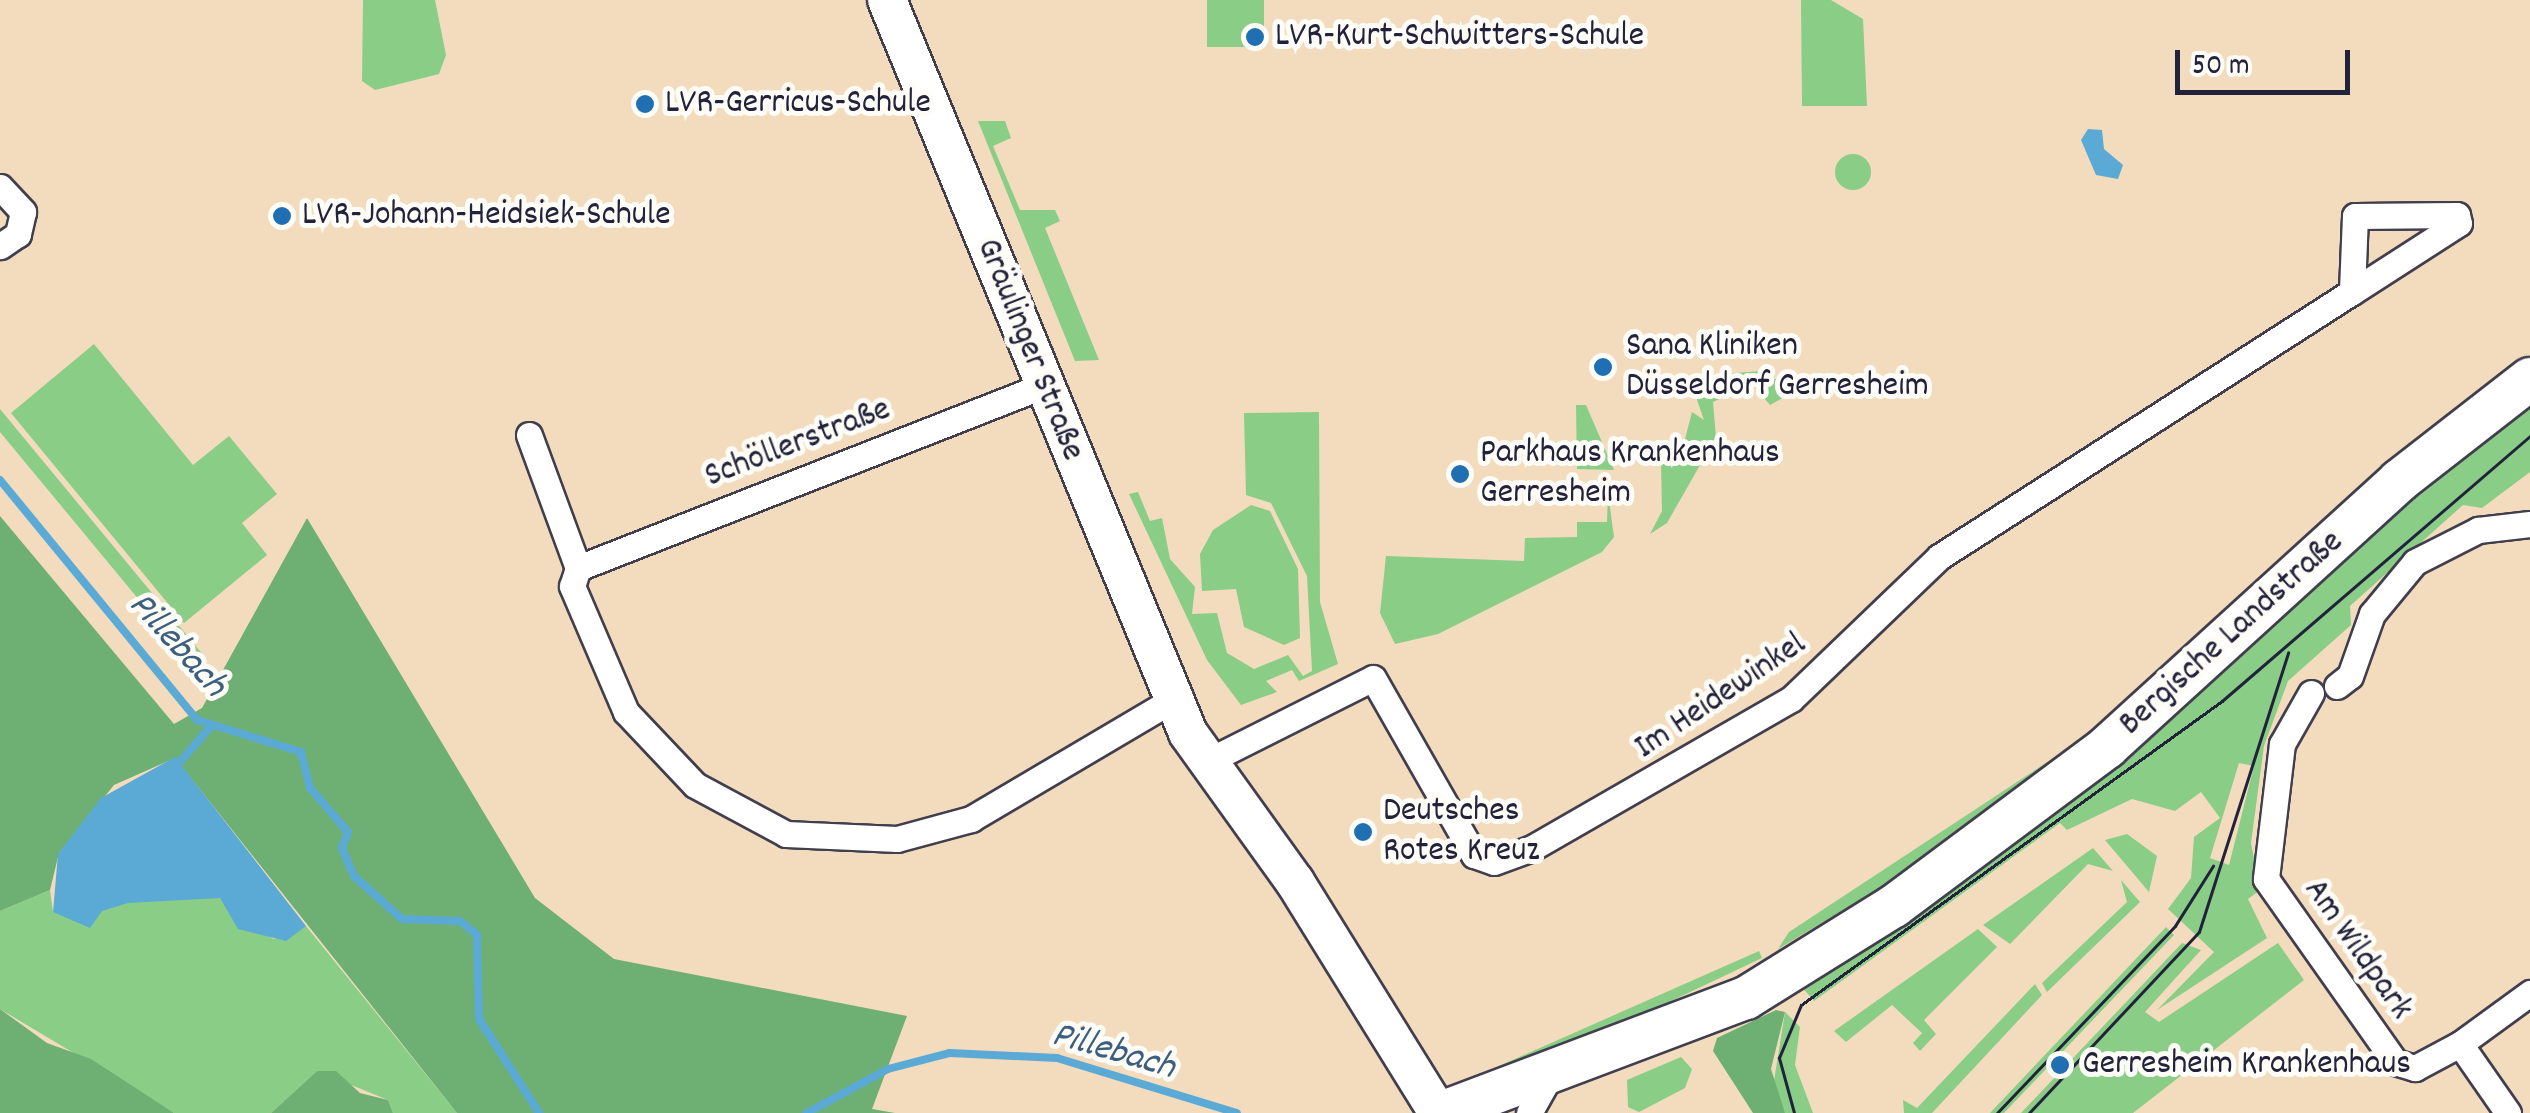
<!DOCTYPE html>
<html>
<head>
<meta charset="utf-8">
<style>
	body { margin:0 }
	#map { position:relative; width:2530px; height:1113px; overflow:hidden; background:#f3dcbd; font-family:Dekko,sans-serif }
	div>[style] { position:absolute }
	.green>* { inset:0; background:#89cd86 }
	.round { border-radius:50% }
	.forest>* { inset:0; background:#6eb073 }
	.water>* { inset:0; background:#5baad5 }
	.stream>* { height:8px; margin:-4px; padding:0 4px; transform-origin:4px; border-radius:4px; background:#5baad5 }
	.roads { filter:drop-shadow(2px 0 #413e4e) drop-shadow(-2px 0 #413e4e) drop-shadow(0 2px #413e4e) drop-shadow(0 -2px #413e4e) }
	.minor>* { height:25px; margin:-12.5px; padding:0 12.5px; transform-origin:12.5px; border-radius:12.5px; background:#fff }
	.secondary>* { height:38px; margin:-19px; padding:0 19px; transform-origin:19px; border-radius:19px; background:#fff }
	.primary>* { height:42px; margin:-21px; padding:0 21px; transform-origin:21px; border-radius:21px; background:#fff }
	.tram>* { height:2.5px; margin:-1.25px; padding:0 1.25px; transform-origin:1.25px; border-radius:1.25px; background:#22223b }
	.dots>* { width:28px; height:28px; translate:-50% -50%; box-sizing:border-box; border:5px solid #fdfcf7; border-radius:50% }
	span { translate:-50% -50%; white-space:nowrap; text-align:center; line-height:1.15; -webkit-text-stroke:10px #fdfcf7; paint-order:stroke }
	.poi-label { font-size:35px; color:#22223b }
	.left { translate:0 -50%; text-align:left }
	.street-label { font-size:35px; color:#22223b }
	.water-label { font-size:38px; color:#3c5f80; font-style:italic }
	.scale { position:absolute; left:2175px; top:50px; width:175px; height:45px; box-sizing:border-box; border:5px solid #22223b; border-top:0; padding-left:12px; font-size:30px; line-height:35px; white-space:nowrap; color:#22223b; -webkit-text-stroke:8px #fdfcf7; paint-order:stroke }
</style>
</head>
<body>
<div id="map">
	<div class="green">
		<div style="clip-path:polygon(363px 0,435px 0,446px 55px,439px 74px,375px 90px,362px 81px)"></div>
		<div style="clip-path:polygon(1207px 0,1264px 0,1264px 47px,1207px 47px)"></div>
		<div style="clip-path:polygon(1801px 0,1831px 0,1863px 19px,1867px 106px,1802px 106px)"></div>
		<div style="clip-path:polygon(978px 121px,1005px 121px,1011px 138px,993px 146px,1020px 210px,1055px 210px,1060px 221px,1045px 228px,1099px 360px,1075px 361px)"></div>
		<div class="round" style="left:1835px;top:154px;width:36px;height:36px"></div>
		<div style="clip-path:polygon(94px 344px,193px 465px,229px 436px,277px 494px,242px 523px,267px 555px,184px 623px,11px 413px)"></div>
		<div style="clip-path:polygon(2530px 351px,2178px 670px,1920px 864px,1778px 949px,1789px 932px,2096px 730px,2350px 497px)"></div>
		<div style="clip-path:polygon(1772px 370px,1773px 379px,1799px 378px,1801px 388px,1770px 405px,1752px 384px,1713px 402px,1716px 437px,1667px 523px,1650px 534px,1662px 511px,1661px 464px,1684px 443px,1692px 412px,1704px 420px,1689px 377px)"></div>
		<div style="clip-path:polygon(evenodd,2530px 397px,2530px 472px,2482px 508px,2463px 505px,2350px 606px,2351px 625px,2288px 681px,2264px 746px,2251px 843px,2260px 890px,2248px 899px,2267px 938px,2157px 1010px,2214px 952px,2168px 909px,2191px 878px,2194px 837px,2220px 818px,2201px 792px,2175px 811px,2132px 799px,2067px 830px,2060px 823px,1814px 1001px,1794px 978px,2274px 615px,2530px 397px,2239px 763px,2254px 766px,2229px 865px,2210px 858px,2239px 763px)"></div>
		<div style="clip-path:polygon(1576px 405px,1586px 405px,1614px 470px,1577px 469px)"></div>
		<div style="clip-path:polygon(0 409px,204px 656px,193px 665px,0 432px)"></div>
		<div style="clip-path:polygon(1319px 412px,1320px 602px,1338px 664px,1299px 681px,1292px 670px,1266px 681px,1277px 692px,1241px 705px,1207px 660px,1129px 494px,1138px 492px,1150px 521px,1162px 518px,1170px 559px,1195px 587px,1192px 614px,1217px 613px,1227px 653px,1254px 669px,1288px 655px,1303px 676px,1312px 671px,1307px 576px,1271px 503px,1246px 495px,1244px 413px)"></div>
		<div style="clip-path:polygon(1608px 493px,1614px 537px,1602px 552px,1438px 634px,1395px 644px,1380px 613px,1386px 556px,1524px 561px,1525px 538px,1577px 537px,1577px 522px,1607px 522px)"></div>
		<div style="clip-path:polygon(1251px 505px,1270px 511px,1298px 569px,1300px 638px,1284px 645px,1244px 627px,1236px 589px,1202px 591px,1200px 554px,1213px 530px)"></div>
		<div style="clip-path:polygon(2127px 834px,2157px 856px,2149px 892px,2105px 840px)"></div>
		<div style="clip-path:polygon(2093px 848px,2113px 871px,2088px 864px,2010px 944px,1983px 925px)"></div>
		<div style="clip-path:polygon(2121px 880px,2140px 902px,2047px 992px,2042px 983px,2127px 902px)"></div>
		<div style="clip-path:polygon(50px 890px,53px 912px,170px 894px,220px 898px,233px 917px,274px 939px,306px 926px,457px 1113px,393px 1113px,388px 1100px,317px 1071px,271px 1113px,174px 1113px,0 1009px,0 911px)"></div>
		<div style="clip-path:polygon(2166px 927px,2174px 935px,2004px 1113px,1990px 1113px)"></div>
		<div style="clip-path:polygon(1978px 929px,1997px 947px,1924px 1020px,1936px 1034px,1920px 1051px,1913px 1043px,1922px 1033px,1892px 1005px,1846px 1042px,1834px 1031px)"></div>
		<div style="clip-path:polygon(2182px 943px,2201px 950px,2145px 1012px,2159px 1022px,2278px 943px,2304px 980px,2133px 1113px,2021px 1113px)"></div>
		<div style="clip-path:polygon(1759px 951px,1762px 958px,1614px 1028px,1490px 1070px)"></div>
		<div style="clip-path:polygon(2035px 984px,2042px 995px,1932px 1113px,1904px 1113px,1903px 1100px,1917px 1108px)"></div>
		<div style="clip-path:polygon(1785px 1012px,1800px 1027px,1795px 1065px,1813px 1113px,1785px 1113px,1773px 1087px)"></div>
		<div style="clip-path:polygon(1681px 1057px,1692px 1069px,1685px 1088px,1639px 1112px,1628px 1107px,1627px 1080px)"></div>
	</div>
	<div class="forest">
		<div style="clip-path:polygon(0 516px,174px 724px,202px 708px,307px 518px,535px 898px,614px 959px,907px 1016px,872px 1109px,895px 1113px,457px 1113px,175px 758px,114px 785px,59px 853px,50px 890px,0 911px)"></div>
		<div style="clip-path:polygon(0 1009px,47px 1043px,91px 1059px,174px 1113px,0 1113px)"></div>
		<div style="clip-path:polygon(1776px 1010px,1785px 1012px,1771px 1069px,1785px 1113px,1753px 1113px,1713px 1051px,1717px 1038px)"></div>
		<div style="clip-path:polygon(317px 1071px,336px 1071px,360px 1093px,388px 1100px,393px 1113px,271px 1113px)"></div>
	</div>
	<div class="water">
		<div style="clip-path:polygon(2088px 129px,2102px 130px,2104px 149px,2123px 165px,2118px 179px,2096px 175px,2081px 140px)"></div>
		<div style="clip-path:polygon(175px 757px,306px 926px,286px 941px,238px 929px,220px 898px,128px 903px,102px 911px,90px 928px,53px 912px,58px 854px,101px 798px)"></div>
	</div>
	<div class="stream">
		<div style="left:0;top:480px;width:310px;rotate:50.6deg"></div>
		<div style="left:197px;top:720px;width:109px;rotate:17.1deg"></div>
		<div style="left:301px;top:752px;width:37px;rotate:76deg"></div>
		<div style="left:310px;top:788px;width:58px;rotate:49.2deg"></div>
		<div style="left:348px;top:832px;width:17px;rotate:111deg"></div>
		<div style="left:342px;top:848px;width:30px;rotate:67deg"></div>
		<div style="left:354px;top:876px;width:64px;rotate:41.9deg"></div>
		<div style="left:402px;top:919px;width:58px;rotate:2deg"></div>
		<div style="left:460px;top:921px;width:22px;rotate:39deg"></div>
		<div style="left:477px;top:935px;width:84px;rotate:88.6deg"></div>
		<div style="left:479px;top:1019px;width:112px;rotate:57.4deg"></div>
		<div style="left:180px;top:762px;width:49px;rotate:-49.1deg"></div>
		<div style="left:807px;top:1113px;width:92px;rotate:-28.5deg"></div>
		<div style="left:888px;top:1069px;width:64px;rotate:-14.5deg"></div>
		<div style="left:950px;top:1053px;width:107px;rotate:2.7deg"></div>
		<div style="left:1057px;top:1058px;width:188px;rotate:17deg"></div>
	</div>
	<div class="roads">
		<div class="minor">
			<div style="left:0;top:187px;width:34px;rotate:47deg"></div>
			<div style="left:23px;top:212px;width:23px;rotate:103deg"></div>
			<div style="left:18px;top:234px;width:22px;rotate:146deg"></div>
			<div style="left:529px;top:435px;width:142px;rotate:69.8deg"></div>
			<div style="left:578px;top:568px;width:19px;rotate:108deg"></div>
			<div style="left:572px;top:586px;width:137px;rotate:66.8deg"></div>
			<div style="left:626px;top:712px;width:100px;rotate:46.6deg"></div>
			<div style="left:695px;top:785px;width:103px;rotate:28.3deg"></div>
			<div style="left:786px;top:834px;width:111px;rotate:2.6deg"></div>
			<div style="left:897px;top:839px;width:77px;rotate:-15.1deg"></div>
			<div style="left:971px;top:819px;width:242px;rotate:-30.6deg"></div>
			<div style="left:578px;top:568px;width:499px;rotate:-21.4deg"></div>
			<div style="left:2337px;top:686px;width:16px;rotate:-38deg"></div>
			<div style="left:2350px;top:676px;width:66px;rotate:-70.5deg"></div>
			<div style="left:2372px;top:614px;width:67px;rotate:-50.4deg"></div>
			<div style="left:2415px;top:562px;width:71px;rotate:-26.9deg"></div>
			<div style="left:2478px;top:530px;width:52px;rotate:-6.6deg"></div>
			<div style="left:2311px;top:693px;width:59px;rotate:119.6deg"></div>
			<div style="left:2282px;top:744px;width:136px;rotate:96.8deg"></div>
			<div style="left:2266px;top:879px;width:224px;rotate:54.8deg"></div>
			<div style="left:2395px;top:1062px;width:21px;rotate:17deg"></div>
			<div style="left:2415px;top:1068px;width:51px;rotate:-28.1deg"></div>
			<div style="left:1210px;top:760px;width:182px;rotate:-26.7deg"></div>
			<div style="left:1373px;top:678px;width:204px;rotate:60.3deg"></div>
			<div style="left:1474px;top:855px;width:21px;rotate:19deg"></div>
			<div style="left:1494px;top:862px;width:40px;rotate:-20.2deg"></div>
			<div style="left:1532px;top:848px;width:299px;rotate:-29.9deg"></div>
			<div style="left:1791px;top:699px;width:205px;rotate:-43.8deg"></div>
			<div style="left:1939px;top:557px;width:491px;rotate:-32.7deg"></div>
			<div style="left:2352px;top:292px;width:127px;rotate:-32.8deg"></div>
			<div style="left:2459px;top:223px;width:8px;rotate:-104deg"></div>
			<div style="left:2457px;top:215px;width:102px;rotate:179.4deg"></div>
			<div style="left:2355px;top:216px;width:76px;rotate:92.3deg"></div>
			<div style="left:1529px;top:1113px;width:45px;rotate:-60.6deg"></div>
			<div style="left:2508px;top:1113px;width:84px;rotate:-124.8deg"></div>
			<div style="left:2460px;top:1044px;width:87px;rotate:-36.1deg"></div>
		</div>
		<div class="secondary">
			<div style="left:887px;top:0;width:792px;rotate:67.67deg"></div>
			<div style="left:1188px;top:733px;width:183px;rotate:54.3deg"></div>
			<div style="left:1295px;top:882px;width:272px;rotate:58.2deg"></div>
		</div>
		<div class="primary">
			<div style="left:1441px;top:1113px;width:326px;rotate:-20.7deg"></div>
			<div style="left:1746px;top:998px;width:174px;rotate:-31.9deg"></div>
			<div style="left:1894px;top:906px;width:266px;rotate:-36.7deg"></div>
			<div style="left:2107px;top:747px;width:395px;rotate:-42.3deg"></div>
			<div style="left:2399px;top:481px;width:166px;rotate:-37.9deg"></div>
		</div>
	</div>
	<div class="tram">
		<div style="left:1794px;top:1113px;width:57px;rotate:-105.3deg"></div>
		<div style="left:1779px;top:1058px;width:57px;rotate:-67.5deg"></div>
		<div style="left:1801px;top:1005px;width:519px;rotate:-35.83deg"></div>
		<div style="left:2222px;top:701px;width:406px;rotate:-40.7deg"></div>
		<div style="left:1997px;top:1113px;width:258px;rotate:-46.4deg"></div>
		<div style="left:2175px;top:926px;width:71px;rotate:-57.7deg"></div>
		<div style="left:2029px;top:1113px;width:248px;rotate:-46.8deg"></div>
		<div style="left:2199px;top:932px;width:293px;rotate:-72.3deg"></div>
	</div>
	<div class="dots">
		<div style="left:1255px;top:37px;background:#1f6fb2"></div>
		<div style="left:645px;top:104px;background:#1f6fb2"></div>
		<div style="left:282px;top:216px;background:#1f6fb2"></div>
		<div style="left:1603px;top:367px;background:#1f6fb2"></div>
		<div style="left:1460px;top:474px;background:#1f6fb2"></div>
		<div style="left:1363px;top:832px;background:#1f6fb2"></div>
		<div style="left:2060px;top:1065px;background:#1f6fb2"></div>
	</div>
	<div class="poi-label">
		<span class="left" style="left:1275px;top:37px">LVR-Kurt-Schwitters-Schule</span>
		<span class="left" style="left:665px;top:104px">LVR-Gerricus-Schule</span>
		<span class="left" style="left:302px;top:216px">LVR-Johann-Heidsiek-Schule</span>
		<span class="left" style="left:1626px;top:367px">Sana Kliniken<br>Düsseldorf Gerresheim</span>
		<span class="left" style="left:1480px;top:474px">Parkhaus Krankenhaus<br>Gerresheim</span>
		<span class="left" style="left:1383px;top:832px">Deutsches<br>Rotes Kreuz</span>
		<span class="left" style="left:2082px;top:1065px">Gerresheim Krankenhaus</span>
	</div>
	<div class="street-label">
		<span style="left:1029px;top:350px;rotate:68deg">Gräulinger Straße</span>
		<span style="left:798px;top:444px;rotate:-21deg">Schöllerstraße</span>
		<span style="left:2232px;top:634px;rotate:-42deg">Bergische Landstraße</span>
		<span style="left:1721px;top:697px;rotate:-34deg">Im Heidewinkel</span>
		<span style="left:2357px;top:950px;rotate:55deg">Am Wildpark</span>
	</div>
	<div class="water-label">
		<span style="left:176px;top:646px;rotate:48deg">Pillebach</span>
		<span style="left:1113px;top:1053px;rotate:16deg">Pillebach</span>
	</div>
	<div class="scale">50 m</div>
</div>
</body>
</html>
